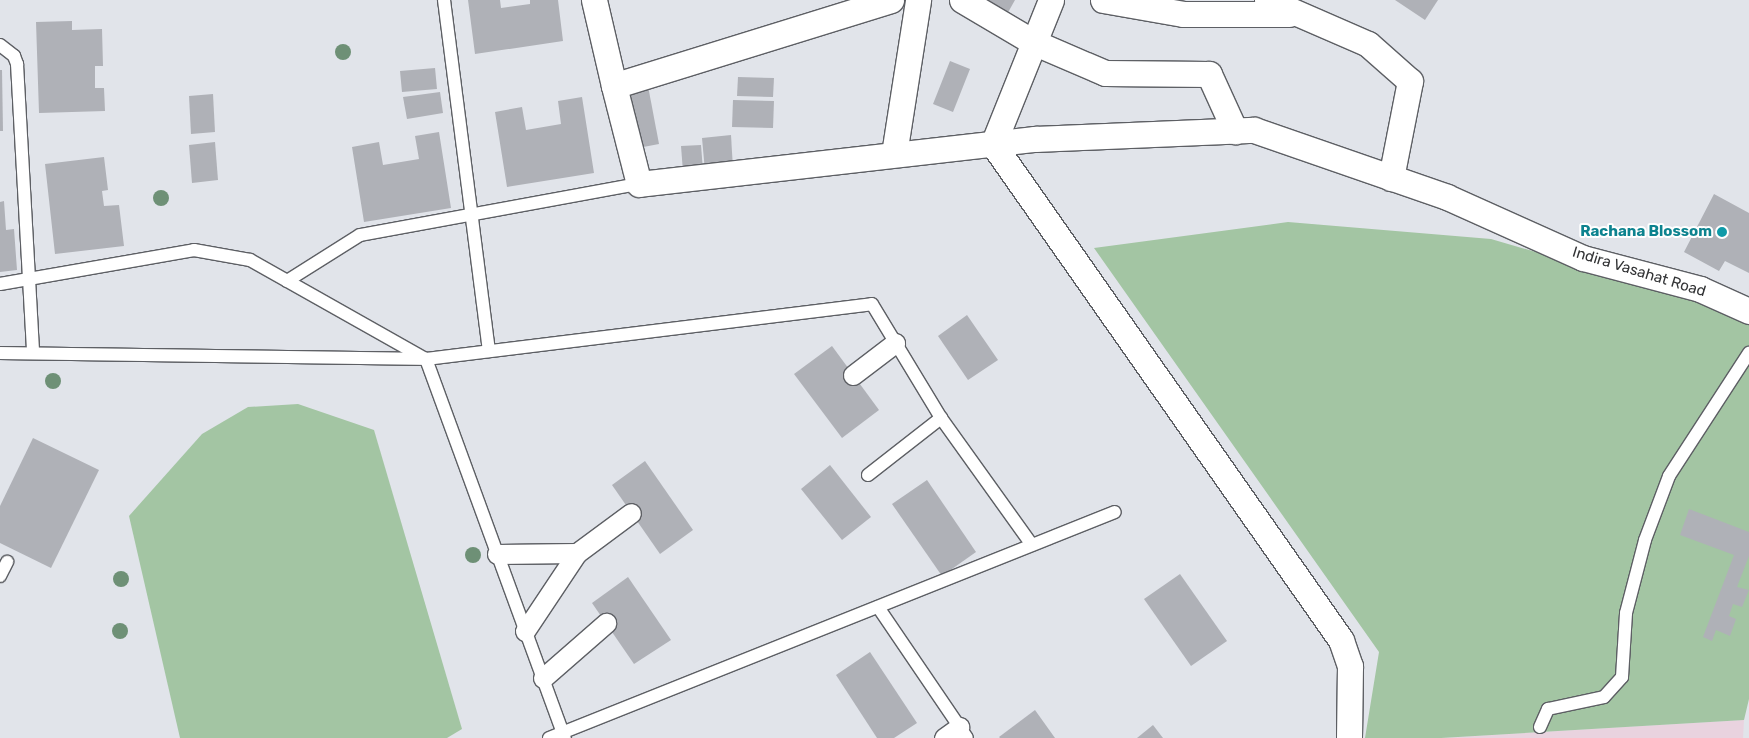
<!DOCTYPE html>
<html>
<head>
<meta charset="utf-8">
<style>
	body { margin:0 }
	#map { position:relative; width:1749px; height:738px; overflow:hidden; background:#e1e4ea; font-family:Rubik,sans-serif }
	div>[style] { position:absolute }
	.education>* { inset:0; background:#e9d3df }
	.green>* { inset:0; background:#a3c5a3 }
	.building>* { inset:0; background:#afb1b7 }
	.roads { filter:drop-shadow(1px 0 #5d5f64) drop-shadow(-1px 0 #5d5f64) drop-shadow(0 1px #5d5f64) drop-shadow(0 -1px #5d5f64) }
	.service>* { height:12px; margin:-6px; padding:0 6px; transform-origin:6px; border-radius:6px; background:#fff }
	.pedestrian>* { height:19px; margin:-9.5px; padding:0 9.5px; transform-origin:9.5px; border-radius:9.5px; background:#fff }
	.minor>* { height:25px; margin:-12.5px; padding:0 12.5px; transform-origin:12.5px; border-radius:12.5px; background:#fff }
	.trees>* { width:16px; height:16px; margin:-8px; border-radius:50%; background:#6e9076 }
	.dots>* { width:14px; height:14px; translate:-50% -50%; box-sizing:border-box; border:2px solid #fff; border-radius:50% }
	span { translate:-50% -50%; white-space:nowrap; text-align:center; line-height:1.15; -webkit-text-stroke:4px #fff; paint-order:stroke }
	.culture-label { font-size:15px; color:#0d838f; font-weight:700 }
	.right { translate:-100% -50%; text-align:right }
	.street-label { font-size:15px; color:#333436 }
</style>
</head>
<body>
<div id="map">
	<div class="education">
		<div style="clip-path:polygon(1744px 720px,1743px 738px,1441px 738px)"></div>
	</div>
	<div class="green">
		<div style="clip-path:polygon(1288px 222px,1491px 239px,1749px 314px,1749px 699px,1744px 720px,1441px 738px,1365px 738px,1379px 652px,1094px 248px)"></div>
		<div style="clip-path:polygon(298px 404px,374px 430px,462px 729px,447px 738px,180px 738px,129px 516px,202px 434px,248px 407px)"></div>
	</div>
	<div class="building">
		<div style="clip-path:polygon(468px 0,500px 0,501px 8px,530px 4px,530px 0,558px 0,563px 41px,475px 54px)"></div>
		<div style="clip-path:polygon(978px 0,1015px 0,1006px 16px)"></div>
		<div style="clip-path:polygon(1395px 0,1438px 0,1425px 20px)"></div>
		<div style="clip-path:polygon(72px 21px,72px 30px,102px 29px,103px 66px,95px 66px,95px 88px,104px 88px,105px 111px,39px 113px,36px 22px)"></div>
		<div style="clip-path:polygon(950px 61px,970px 69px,953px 112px,933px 104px)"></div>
		<div style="clip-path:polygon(435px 68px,437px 89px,402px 92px,400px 71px)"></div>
		<div style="clip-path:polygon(0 70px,2px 70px,3px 131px,0 131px)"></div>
		<div style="clip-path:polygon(738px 77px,774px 78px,773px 97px,737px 96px)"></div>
		<div style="clip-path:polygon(648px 86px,659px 144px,638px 148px,628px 90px)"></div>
		<div style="clip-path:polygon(440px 92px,443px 113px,407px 119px,403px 97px)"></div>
		<div style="clip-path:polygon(213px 94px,215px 132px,191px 134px,189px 96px)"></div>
		<div style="clip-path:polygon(582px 97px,594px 173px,507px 187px,495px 112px,522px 107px,526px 130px,561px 124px,558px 101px)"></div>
		<div style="clip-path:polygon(733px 100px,774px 101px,773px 128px,732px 127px)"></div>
		<div style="clip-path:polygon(439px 132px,451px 208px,364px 222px,352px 147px,379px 142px,383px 165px,419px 159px,415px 136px)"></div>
		<div style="clip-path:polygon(731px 135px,733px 169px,705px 171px,702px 138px)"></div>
		<div style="clip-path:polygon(215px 142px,218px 180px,192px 183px,189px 145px)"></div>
		<div style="clip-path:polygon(701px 145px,703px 171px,683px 172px,681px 146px)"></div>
		<div style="clip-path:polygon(104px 157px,108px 190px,102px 191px,104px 206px,119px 205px,124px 246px,55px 254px,45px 164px)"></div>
		<div style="clip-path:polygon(1714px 194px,1749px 213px,1749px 273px,1725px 261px,1719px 271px,1684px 252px)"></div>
		<div style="clip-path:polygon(4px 201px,6px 230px,14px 229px,17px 270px,0 272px,0 202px)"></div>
		<div style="clip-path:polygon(967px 315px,998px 360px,968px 380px,938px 336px)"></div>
		<div style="clip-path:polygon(832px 346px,879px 410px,842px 438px,794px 374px)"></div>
		<div style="clip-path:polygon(33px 438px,99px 470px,51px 568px,0 543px,0 506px)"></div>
		<div style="clip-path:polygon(645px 461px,693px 530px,660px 554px,612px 485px)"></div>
		<div style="clip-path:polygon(830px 465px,871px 517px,842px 540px,801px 489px)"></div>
		<div style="clip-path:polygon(927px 480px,976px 552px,942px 576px,892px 504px)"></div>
		<div style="clip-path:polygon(1689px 509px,1749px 532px,1749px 556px,1737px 587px,1749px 590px,1742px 607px,1733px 604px,1729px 616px,1736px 619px,1730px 636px,1716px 630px,1712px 641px,1703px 637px,1734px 555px,1680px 535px)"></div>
		<div style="clip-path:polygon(1180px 574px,1227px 641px,1191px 666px,1144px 599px)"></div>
		<div style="clip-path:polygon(628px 577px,671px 640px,634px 664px,592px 603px)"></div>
		<div style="clip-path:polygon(870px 652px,917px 723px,894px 738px,877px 738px,836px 675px)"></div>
		<div style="clip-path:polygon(1035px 710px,1055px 738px,1000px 738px,999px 737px)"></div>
		<div style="clip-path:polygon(1153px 725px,1163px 738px,1137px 738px)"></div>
	</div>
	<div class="roads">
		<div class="service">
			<div style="left:444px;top:0;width:354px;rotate:82.7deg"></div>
			<div style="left:0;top:45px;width:18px;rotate:38deg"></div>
			<div style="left:14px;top:56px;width:9px;rotate:69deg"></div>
			<div style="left:17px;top:64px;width:287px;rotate:86.8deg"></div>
			<div style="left:287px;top:281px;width:86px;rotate:-32.2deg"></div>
			<div style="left:360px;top:235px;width:284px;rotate:-10.4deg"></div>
			<div style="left:0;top:284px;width:197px;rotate:-9.9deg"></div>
			<div style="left:194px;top:250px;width:57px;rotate:10.1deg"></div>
			<div style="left:250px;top:260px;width:202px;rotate:29.4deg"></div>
			<div style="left:426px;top:359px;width:404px;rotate:69.9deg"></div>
			<div style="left:0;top:353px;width:426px;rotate:0.8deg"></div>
			<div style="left:426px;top:359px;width:449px;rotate:-7deg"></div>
			<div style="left:872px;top:304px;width:133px;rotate:58.8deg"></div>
			<div style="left:941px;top:418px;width:156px;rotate:54.4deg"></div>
			<div style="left:868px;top:475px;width:93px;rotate:-38deg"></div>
			<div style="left:0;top:576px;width:16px;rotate:-63deg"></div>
			<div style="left:878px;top:607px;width:158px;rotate:55.8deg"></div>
			<div style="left:1540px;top:727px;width:20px;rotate:-66deg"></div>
			<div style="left:1548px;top:709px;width:57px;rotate:-12.1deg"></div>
			<div style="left:1604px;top:697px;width:27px;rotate:-48deg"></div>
			<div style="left:1622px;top:677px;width:64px;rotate:-86.4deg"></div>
			<div style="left:1626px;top:613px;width:75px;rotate:-75.4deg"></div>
			<div style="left:1645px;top:540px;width:68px;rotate:-69.4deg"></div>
			<div style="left:1669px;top:476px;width:147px;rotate:-57deg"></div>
			<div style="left:549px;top:738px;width:609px;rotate:-21.77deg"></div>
		</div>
		<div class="pedestrian">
			<div style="left:853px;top:375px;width:53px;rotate:-37.3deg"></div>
			<div style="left:497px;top:554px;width:80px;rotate:-0.7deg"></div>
			<div style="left:577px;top:553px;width:67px;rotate:-36.5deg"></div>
			<div style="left:525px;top:631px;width:94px;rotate:-56.3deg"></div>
			<div style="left:543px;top:678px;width:84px;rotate:-41.1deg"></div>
			<div style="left:944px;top:738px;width:19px;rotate:-36deg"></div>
		</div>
		<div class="minor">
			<div style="left:594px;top:0;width:88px;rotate:76.9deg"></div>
			<div style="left:891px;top:0;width:290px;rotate:162.8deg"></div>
			<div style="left:614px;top:86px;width:101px;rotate:75.7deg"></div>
			<div style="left:639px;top:184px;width:399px;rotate:-6.5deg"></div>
			<div style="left:1035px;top:139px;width:219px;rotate:-2.4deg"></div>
			<div style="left:1254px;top:130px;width:204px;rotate:19.1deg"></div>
			<div style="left:1447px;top:197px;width:149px;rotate:24.2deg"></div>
			<div style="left:1583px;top:258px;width:121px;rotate:14.8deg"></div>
			<div style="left:1700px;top:289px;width:54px;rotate:24.2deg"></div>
			<div style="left:962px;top:0;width:82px;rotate:30.6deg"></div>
			<div style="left:1033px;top:42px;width:78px;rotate:23.3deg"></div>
			<div style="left:1105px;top:73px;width:104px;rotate:0.6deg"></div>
			<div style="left:1209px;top:74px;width:63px;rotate:65.5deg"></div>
			<div style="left:1051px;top:0;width:155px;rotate:111.9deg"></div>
			<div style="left:993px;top:144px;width:606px;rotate:54.95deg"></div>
			<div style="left:1341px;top:640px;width:28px;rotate:71deg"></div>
			<div style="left:1350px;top:666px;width:72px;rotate:90.8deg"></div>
			<div style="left:1103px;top:0;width:81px;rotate:9.9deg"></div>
			<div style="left:1183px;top:14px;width:106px"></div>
			<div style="left:1267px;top:0;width:110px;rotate:23.5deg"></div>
			<div style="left:1368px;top:44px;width:56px;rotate:41.4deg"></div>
			<div style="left:1410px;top:81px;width:99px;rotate:101.1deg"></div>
			<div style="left:894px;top:154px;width:156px;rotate:-81.1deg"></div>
		</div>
	</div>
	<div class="trees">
		<div style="left:343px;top:52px"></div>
		<div style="left:161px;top:198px"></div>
		<div style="left:53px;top:381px"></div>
		<div style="left:473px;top:555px"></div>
		<div style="left:121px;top:579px"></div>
		<div style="left:120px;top:631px"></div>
	</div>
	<div class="dots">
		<div style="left:1722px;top:232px;background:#0f9aa8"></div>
	</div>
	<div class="culture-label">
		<span class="right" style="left:1712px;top:232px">Rachana Blossom</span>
	</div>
	<div class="street-label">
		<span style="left:1639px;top:272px;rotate:17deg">Indira Vasahat Road</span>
	</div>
</div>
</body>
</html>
